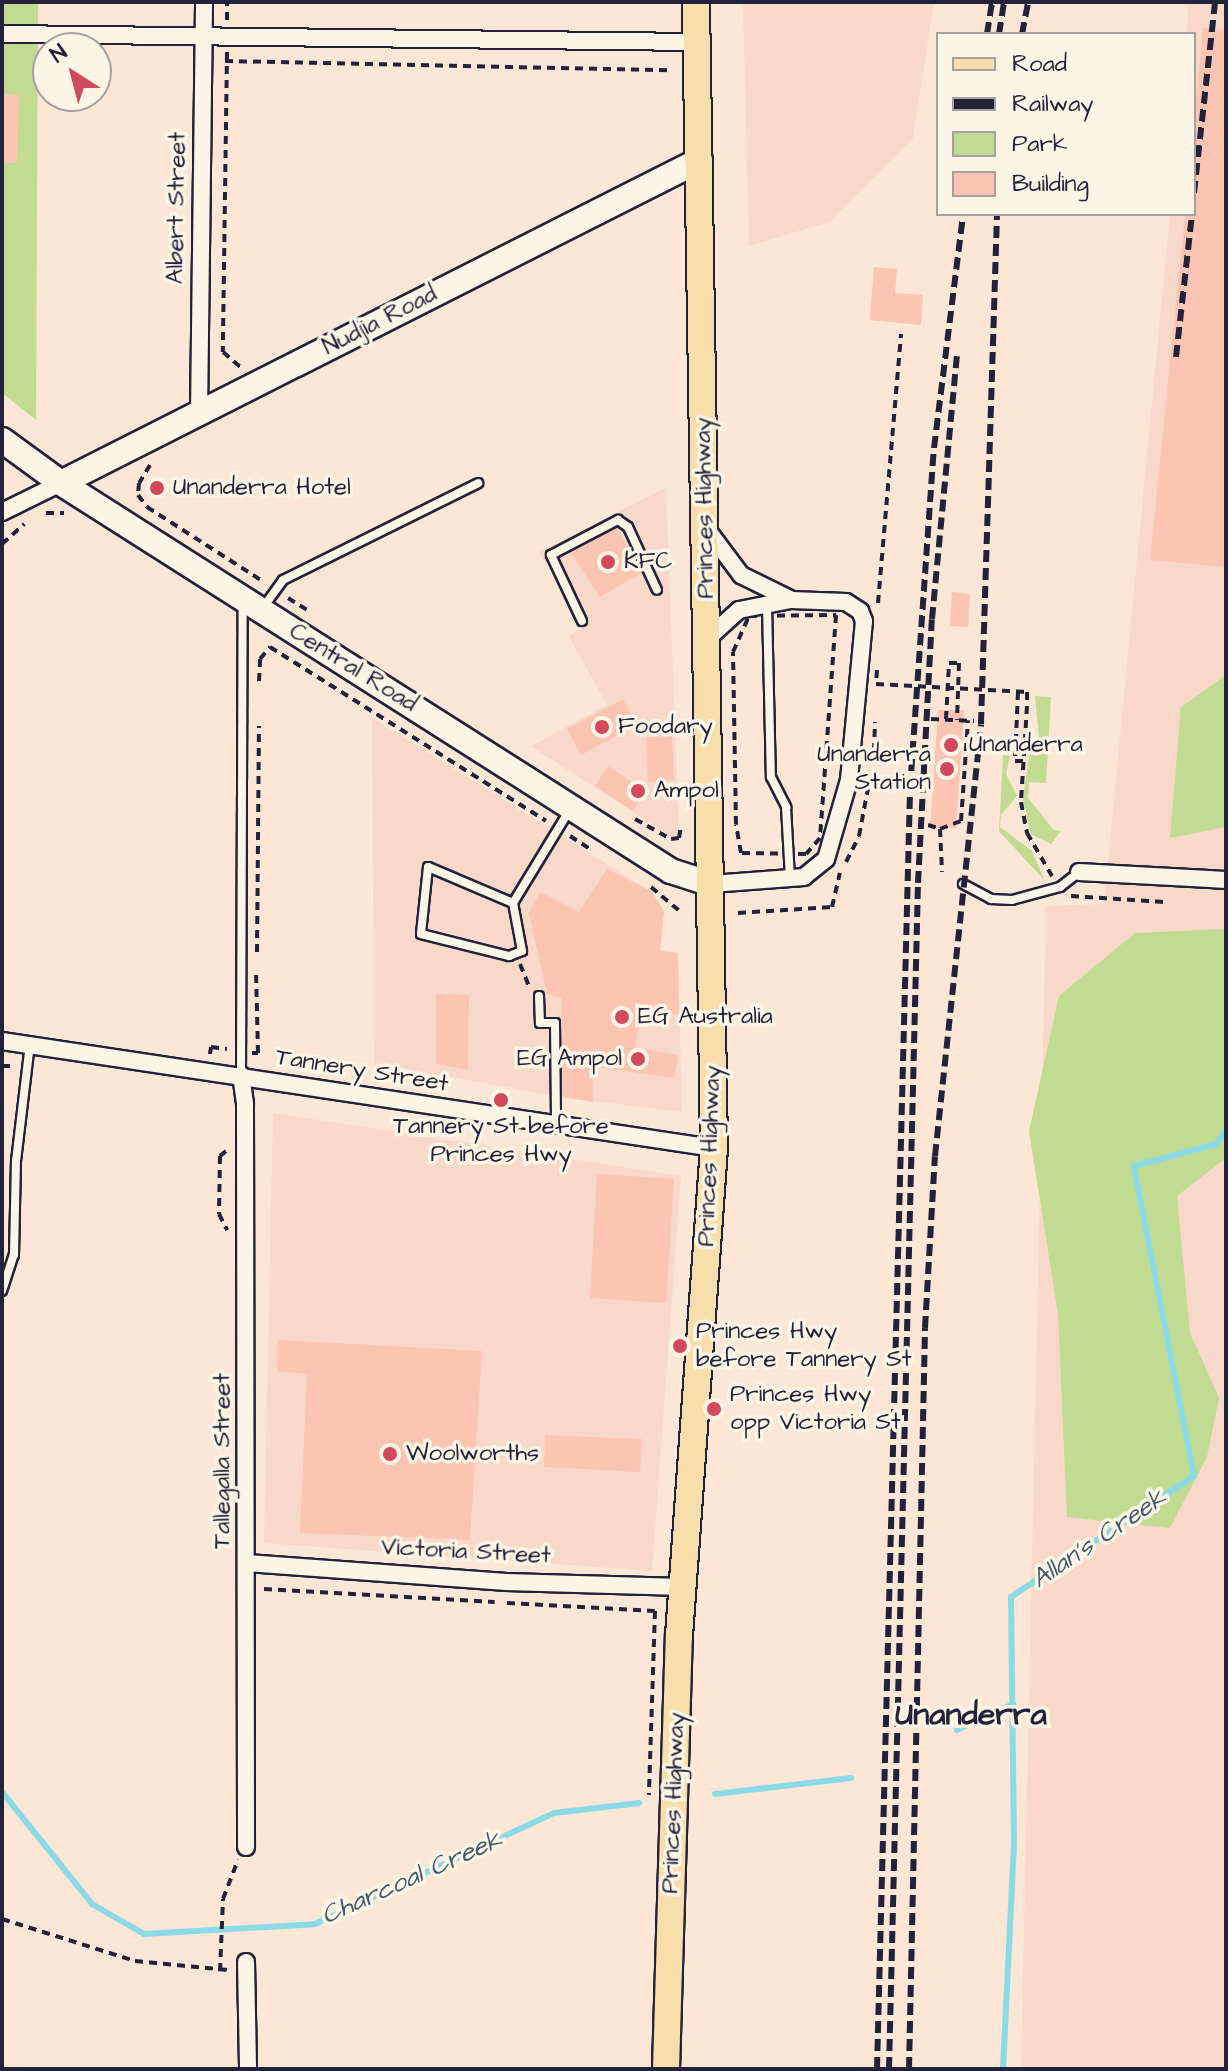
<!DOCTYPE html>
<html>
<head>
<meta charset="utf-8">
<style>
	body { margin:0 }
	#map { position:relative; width:1228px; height:2071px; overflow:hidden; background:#fce6d6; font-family:"Architects Daughter",sans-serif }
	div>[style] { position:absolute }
	.built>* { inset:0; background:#f8d8c8 }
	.green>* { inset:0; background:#c2db92 }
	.stream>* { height:6px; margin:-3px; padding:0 3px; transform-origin:3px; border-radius:3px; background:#8bdbe7 }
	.building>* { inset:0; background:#fcc4b2 }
	.path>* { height:4px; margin-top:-2px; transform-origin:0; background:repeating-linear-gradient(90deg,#22223b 0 8px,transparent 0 14px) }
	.roads { filter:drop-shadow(2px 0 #22223b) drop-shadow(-2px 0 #22223b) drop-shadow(0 2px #22223b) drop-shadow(0 -2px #22223b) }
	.lane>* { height:8px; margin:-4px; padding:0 4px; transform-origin:4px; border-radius:4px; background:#fcf5e5 }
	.street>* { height:16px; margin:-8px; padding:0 8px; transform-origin:8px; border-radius:8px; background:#fcf5e5 }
	.secondary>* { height:24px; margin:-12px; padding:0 12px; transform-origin:12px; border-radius:12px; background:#fcf5e5 }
	.primary>* { height:26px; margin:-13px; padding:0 13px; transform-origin:13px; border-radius:13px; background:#f8deab }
	.rail>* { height:6px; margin-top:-3px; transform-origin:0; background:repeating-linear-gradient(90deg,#22223b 0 12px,transparent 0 18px) }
	.path-bridge>* { height:4px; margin-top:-2px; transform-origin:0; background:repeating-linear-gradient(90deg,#22223b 0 8px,transparent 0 14px) }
	.dots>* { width:22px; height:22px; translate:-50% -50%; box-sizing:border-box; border:4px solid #fcf5e5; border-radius:50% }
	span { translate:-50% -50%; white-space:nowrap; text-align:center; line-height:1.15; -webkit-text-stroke:7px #fcf5e5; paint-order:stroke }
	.street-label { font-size:24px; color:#22223b }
	.poi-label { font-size:24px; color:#22223b }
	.left { translate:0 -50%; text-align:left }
	.right { translate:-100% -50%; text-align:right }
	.water-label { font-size:26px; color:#425a6f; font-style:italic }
	.district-label { font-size:32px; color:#22223b; font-weight:700 }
	.frame { position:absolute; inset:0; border:4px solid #22223b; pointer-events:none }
	.legend { position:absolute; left:936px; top:32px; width:260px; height:184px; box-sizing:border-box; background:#fcf5e5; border:2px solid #a5a1a1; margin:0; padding:10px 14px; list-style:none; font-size:24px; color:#22223b }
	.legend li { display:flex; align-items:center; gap:16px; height:40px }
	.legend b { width:40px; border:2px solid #a5a1a1 }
	.north { position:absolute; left:32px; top:32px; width:80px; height:80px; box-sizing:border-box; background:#fcf5e5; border:2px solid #a5a1a1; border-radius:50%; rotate:324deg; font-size:22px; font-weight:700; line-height:32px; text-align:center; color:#22223b }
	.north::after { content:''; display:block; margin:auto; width:28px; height:36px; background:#d1495b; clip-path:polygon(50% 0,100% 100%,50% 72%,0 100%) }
</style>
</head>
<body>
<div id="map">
	<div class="built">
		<div style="clip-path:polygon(743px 2px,934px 2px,913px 138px,829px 222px,749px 246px)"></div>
		<div style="clip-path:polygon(1188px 2px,1226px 2px,1226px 2069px,1021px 2069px,1046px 906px,1104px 904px,1170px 214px,1194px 214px,1194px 34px,1187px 34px)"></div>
		<div style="clip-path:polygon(666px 488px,679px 835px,673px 838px,531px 746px,607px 705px,569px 636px,584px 627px,539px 552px)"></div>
		<div style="clip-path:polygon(372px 718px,652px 892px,664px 911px,660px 950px,678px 953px,682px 1112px,561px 1097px,374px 1063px)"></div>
		<div style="clip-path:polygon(273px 1113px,681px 1176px,652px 1571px,264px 1543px)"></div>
	</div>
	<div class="green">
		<div style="clip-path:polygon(2px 2px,38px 2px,36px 420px,2px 393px)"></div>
		<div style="clip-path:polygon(1226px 675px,1226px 827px,1170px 838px,1181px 707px)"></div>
		<div style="clip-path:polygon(1035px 696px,1051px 697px,1046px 783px,1029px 782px,1028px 798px,1054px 830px,1061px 831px,1051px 844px,1031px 834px,1023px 799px,1030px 751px,1039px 737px)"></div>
		<div style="clip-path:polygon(1003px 755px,1010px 756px,1006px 774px,1017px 796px,1001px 815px,1000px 827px,1032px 851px,1045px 881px,999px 831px)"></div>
		<div style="clip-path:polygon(1226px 929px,1226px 1158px,1177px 1196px,1190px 1333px,1219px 1398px,1207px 1457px,1170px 1528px,1067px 1517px,1058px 1314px,1029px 1131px,1059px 996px,1135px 933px)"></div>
	</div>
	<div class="stream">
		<div style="left:957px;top:1730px;width:62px;rotate:-24.9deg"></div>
		<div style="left:2px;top:1792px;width:144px;rotate:51.2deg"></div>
		<div style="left:92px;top:1904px;width:60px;rotate:30deg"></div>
		<div style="left:144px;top:1934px;width:171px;rotate:-3.3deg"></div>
		<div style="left:315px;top:1924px;width:264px;rotate:-24.9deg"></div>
		<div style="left:554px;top:1813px;width:86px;rotate:-6.7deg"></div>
		<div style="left:715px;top:1794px;width:137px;rotate:-6.7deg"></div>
		<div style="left:1003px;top:2069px;width:225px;rotate:-87.2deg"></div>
		<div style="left:1014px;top:1844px;width:247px;rotate:-90.7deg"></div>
		<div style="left:1011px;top:1597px;width:219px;rotate:-33.5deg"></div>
		<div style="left:1194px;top:1476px;width:316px;rotate:-101deg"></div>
		<div style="left:1134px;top:1166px;width:85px;rotate:-15deg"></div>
		<div style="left:1216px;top:1144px;width:16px;rotate:-52deg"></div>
	</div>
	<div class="building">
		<div style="clip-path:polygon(1203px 28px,1226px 30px,1226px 567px,1150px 560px,1185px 214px,1194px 214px,1194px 122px)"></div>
		<div style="clip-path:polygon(2px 94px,19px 95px,17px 163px,2px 163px)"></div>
		<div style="clip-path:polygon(874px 267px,897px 269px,895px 293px,923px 295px,921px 325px,870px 320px)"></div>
		<div style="clip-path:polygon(617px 528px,641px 573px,600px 597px,571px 553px)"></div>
		<div style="clip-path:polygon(952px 592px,970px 594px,968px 627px,950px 626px)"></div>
		<div style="clip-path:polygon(623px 699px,637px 725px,581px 755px,567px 729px)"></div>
		<div style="clip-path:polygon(938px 710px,964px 710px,956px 828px,930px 828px)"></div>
		<div style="clip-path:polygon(672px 736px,674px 780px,648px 782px,646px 737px)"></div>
		<div style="clip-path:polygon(608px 766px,646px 791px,633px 811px,595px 786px)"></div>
		<div style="clip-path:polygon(607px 869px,652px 892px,664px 911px,660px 951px,678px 953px,679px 1015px,641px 1009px,635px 1048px,678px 1055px,674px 1078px,592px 1066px,593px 1102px,563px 1097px,562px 998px,547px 994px,529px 913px,540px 892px,579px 912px)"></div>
		<div style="clip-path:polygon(436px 994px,469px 995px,468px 1070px,436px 1064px)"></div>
		<div style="clip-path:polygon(597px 1174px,674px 1179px,666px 1303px,590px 1298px)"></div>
		<div style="clip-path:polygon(278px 1340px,482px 1351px,470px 1540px,300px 1533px,307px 1374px,277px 1371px)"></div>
		<div style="clip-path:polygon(545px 1435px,642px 1439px,640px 1472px,544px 1467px)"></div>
	</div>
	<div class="path">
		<div style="left:227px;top:20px;width:18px;rotate:-90deg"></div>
		<div style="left:227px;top:52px;width:300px;rotate:90.8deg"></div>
		<div style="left:223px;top:352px;width:23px;rotate:41deg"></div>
		<div style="left:39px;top:56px;width:9px"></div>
		<div style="left:225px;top:61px;width:446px;rotate:1.2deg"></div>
		<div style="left:150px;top:465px;width:21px;rotate:121deg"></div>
		<div style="left:139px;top:483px;width:12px;rotate:95deg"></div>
		<div style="left:138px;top:495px;width:15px;rotate:53deg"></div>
		<div style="left:147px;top:507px;width:139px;rotate:32.7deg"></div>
		<div style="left:46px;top:513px;width:18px"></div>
		<div style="left:2px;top:544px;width:30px;rotate:-42deg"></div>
		<div style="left:288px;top:598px;width:22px;rotate:32deg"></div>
		<div style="left:878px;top:603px;width:270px;rotate:-85.1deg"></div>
		<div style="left:836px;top:615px;width:224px;rotate:94.1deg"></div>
		<div style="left:820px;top:838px;width:21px;rotate:131deg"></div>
		<div style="left:806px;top:854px;width:65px;rotate:-179.1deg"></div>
		<div style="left:741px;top:853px;width:29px;rotate:-100deg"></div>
		<div style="left:736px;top:824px;width:172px;rotate:-91deg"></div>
		<div style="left:733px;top:652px;width:39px;rotate:-66deg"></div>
		<div style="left:749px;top:616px;width:87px;rotate:-0.7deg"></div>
		<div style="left:259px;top:681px;width:22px;rotate:-87deg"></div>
		<div style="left:260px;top:659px;width:16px;rotate:-50deg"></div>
		<div style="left:270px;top:647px;width:326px;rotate:32.2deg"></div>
		<div style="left:1018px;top:692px;width:69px;rotate:92.5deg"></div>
		<div style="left:1015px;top:761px;width:9px"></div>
		<div style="left:1027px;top:706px;width:96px;rotate:93.6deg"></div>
		<div style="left:1021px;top:802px;width:32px;rotate:79deg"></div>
		<div style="left:1027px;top:833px;width:50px;rotate:59.8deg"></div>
		<div style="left:931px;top:719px;width:43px;rotate:2.7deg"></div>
		<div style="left:946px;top:719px;width:56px;rotate:-86.9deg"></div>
		<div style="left:949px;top:663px;width:10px"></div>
		<div style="left:959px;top:663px;width:57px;rotate:92deg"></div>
		<div style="left:868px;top:751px;width:6px"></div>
		<div style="left:874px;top:751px;width:29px;rotate:-88deg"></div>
		<div style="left:635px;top:819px;width:41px;rotate:29.1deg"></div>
		<div style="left:671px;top:839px;width:8px;rotate:-7deg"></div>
		<div style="left:679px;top:838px;width:13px;rotate:-81deg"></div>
		<div style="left:928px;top:825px;width:13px;rotate:18deg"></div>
		<div style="left:940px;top:829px;width:22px;rotate:-21deg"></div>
		<div style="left:961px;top:821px;width:101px;rotate:-86deg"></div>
		<div style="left:940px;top:829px;width:43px;rotate:87.3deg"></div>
		<div style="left:570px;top:836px;width:27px;rotate:33deg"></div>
		<div style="left:846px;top:862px;width:29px;rotate:-63deg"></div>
		<div style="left:859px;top:836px;width:54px;rotate:-79.3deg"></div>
		<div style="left:651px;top:887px;width:40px;rotate:40deg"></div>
		<div style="left:1071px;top:896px;width:93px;rotate:3.7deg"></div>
		<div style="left:738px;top:913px;width:94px;rotate:-3.7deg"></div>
		<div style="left:832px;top:907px;width:35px;rotate:-77deg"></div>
		<div style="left:257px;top:952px;width:226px;rotate:-89.5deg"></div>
		<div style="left:520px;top:964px;width:24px;rotate:68deg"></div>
		<div style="left:252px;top:1053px;width:6px"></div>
		<div style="left:258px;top:1053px;width:80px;rotate:-91.4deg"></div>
		<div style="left:210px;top:1054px;width:7px;rotate:-82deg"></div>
		<div style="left:211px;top:1047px;width:16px;rotate:7deg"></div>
		<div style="left:2px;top:1066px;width:14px"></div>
		<div style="left:226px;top:1151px;width:8px;rotate:140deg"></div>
		<div style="left:220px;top:1156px;width:58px;rotate:91deg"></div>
		<div style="left:219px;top:1214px;width:18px;rotate:63deg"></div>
		<div style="left:264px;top:1589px;width:231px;rotate:3.2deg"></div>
		<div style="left:507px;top:1603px;width:148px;rotate:3.1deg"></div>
		<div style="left:655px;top:1611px;width:184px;rotate:91.9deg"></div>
		<div style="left:2px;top:1919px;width:139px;rotate:17.5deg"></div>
		<div style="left:135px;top:1961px;width:93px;rotate:5.5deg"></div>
		<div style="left:220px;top:1971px;width:72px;rotate:-87.6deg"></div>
		<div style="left:223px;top:1899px;width:42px;rotate:-69deg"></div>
	</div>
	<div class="roads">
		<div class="lane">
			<div style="left:767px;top:605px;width:172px;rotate:88.7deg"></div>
			<div style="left:771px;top:777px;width:34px;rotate:63deg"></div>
			<div style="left:786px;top:807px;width:72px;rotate:86.8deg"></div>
			<div style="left:262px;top:609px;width:36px;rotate:-54deg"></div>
			<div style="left:283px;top:580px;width:218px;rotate:-26.4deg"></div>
			<div style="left:582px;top:621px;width:73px;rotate:-115.2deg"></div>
			<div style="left:551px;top:555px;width:76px;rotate:-27.6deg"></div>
			<div style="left:618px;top:520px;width:12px;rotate:35deg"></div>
			<div style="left:628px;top:527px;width:69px;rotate:65.3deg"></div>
			<div style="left:963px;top:884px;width:32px;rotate:28deg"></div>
			<div style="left:991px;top:899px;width:21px;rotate:3deg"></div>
			<div style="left:1012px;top:900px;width:50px;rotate:-15.2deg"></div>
			<div style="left:1060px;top:887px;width:24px;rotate:-38deg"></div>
			<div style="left:513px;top:903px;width:92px;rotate:-157deg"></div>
			<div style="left:428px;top:867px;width:67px;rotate:96deg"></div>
			<div style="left:421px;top:934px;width:91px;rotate:14deg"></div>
			<div style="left:509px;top:956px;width:14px;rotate:-21deg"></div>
			<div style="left:522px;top:951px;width:49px;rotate:-100.6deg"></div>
			<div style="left:513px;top:903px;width:108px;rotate:-58.7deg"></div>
			<div style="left:539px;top:996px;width:27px;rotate:88deg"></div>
			<div style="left:540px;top:1023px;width:15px"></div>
			<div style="left:555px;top:1023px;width:102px;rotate:89.4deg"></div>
			<div style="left:241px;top:1075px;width:472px;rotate:-89.8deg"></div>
			<div style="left:2px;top:1291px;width:38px;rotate:-72deg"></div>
			<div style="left:14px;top:1255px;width:94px;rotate:-88.8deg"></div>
			<div style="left:16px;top:1161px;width:119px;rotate:-83.2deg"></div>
		</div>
		<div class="street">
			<div style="left:2px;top:34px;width:695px;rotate:0.66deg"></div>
			<div style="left:199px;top:415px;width:413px;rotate:-89.3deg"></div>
			<div style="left:2px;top:512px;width:66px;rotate:-26.2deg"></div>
			<div style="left:706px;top:528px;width:59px;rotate:53.3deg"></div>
			<div style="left:741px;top:575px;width:55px;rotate:26.1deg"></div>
			<div style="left:707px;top:639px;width:43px;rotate:-42.2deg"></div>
			<div style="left:739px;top:610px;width:53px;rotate:-10.9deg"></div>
			<div style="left:791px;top:600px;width:55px;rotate:2.1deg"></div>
			<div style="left:846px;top:602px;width:17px;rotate:33deg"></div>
			<div style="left:860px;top:611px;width:11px;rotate:68deg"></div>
			<div style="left:864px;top:621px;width:160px;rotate:95.4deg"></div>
			<div style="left:849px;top:780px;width:82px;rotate:106.2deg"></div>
			<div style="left:826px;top:859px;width:28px;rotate:141deg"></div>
			<div style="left:804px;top:877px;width:93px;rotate:175.7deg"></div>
			<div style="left:1079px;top:872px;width:147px;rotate:3.1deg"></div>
			<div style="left:2px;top:1041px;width:720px;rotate:8.55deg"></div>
			<div style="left:241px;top:1075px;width:30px;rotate:82deg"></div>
			<div style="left:245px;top:1105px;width:742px;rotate:89.92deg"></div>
			<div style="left:247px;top:1563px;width:260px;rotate:4.2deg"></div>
			<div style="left:506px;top:1582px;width:177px;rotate:1.6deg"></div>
			<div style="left:246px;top:1962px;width:107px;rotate:88.9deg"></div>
		</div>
		<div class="secondary">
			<div style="left:2px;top:440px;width:73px;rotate:36.1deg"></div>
			<div style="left:61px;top:483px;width:723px;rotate:32.46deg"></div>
			<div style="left:671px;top:871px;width:42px;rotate:18deg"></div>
			<div style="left:61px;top:483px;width:716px;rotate:-26.82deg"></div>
		</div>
		<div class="primary">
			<div style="left:666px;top:2069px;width:433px;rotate:-88.3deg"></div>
			<div style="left:679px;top:1636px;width:489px;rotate:-85.9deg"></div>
			<div style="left:714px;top:1148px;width:1146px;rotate:-90.9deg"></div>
		</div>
	</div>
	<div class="rail">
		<div style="left:987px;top:34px;width:32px;rotate:-81deg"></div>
		<div style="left:999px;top:34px;width:32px;rotate:-81deg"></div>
		<div style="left:1022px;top:34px;width:33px;rotate:-79deg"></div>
		<div style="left:1194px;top:193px;width:192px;rotate:-83.7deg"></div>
		<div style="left:1176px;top:357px;width:144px;rotate:-83.6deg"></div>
		<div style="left:877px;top:2069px;width:1280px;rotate:-88.52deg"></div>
		<div style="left:910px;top:789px;width:342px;rotate:-86deg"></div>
		<div style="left:934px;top:448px;width:236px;rotate:-82.9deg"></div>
		<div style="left:889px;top:2069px;width:1186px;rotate:-88.6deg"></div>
		<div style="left:918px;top:883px;width:264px;rotate:-87deg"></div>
		<div style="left:932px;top:619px;width:265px;rotate:-84.6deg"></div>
		<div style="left:909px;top:2069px;width:741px;rotate:-88.76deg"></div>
		<div style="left:925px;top:1328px;width:172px;rotate:-86.7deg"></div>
		<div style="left:935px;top:1156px;width:434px;rotate:-83.9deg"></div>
		<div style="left:981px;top:724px;width:510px;rotate:-88.2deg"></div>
	</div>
	<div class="path-bridge">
		<div style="left:877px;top:670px;width:14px;rotate:94deg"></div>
		<div style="left:876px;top:684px;width:151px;rotate:3deg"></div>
		<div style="left:1027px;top:692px;width:14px;rotate:90deg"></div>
	</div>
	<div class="dots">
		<div style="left:157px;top:488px;background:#d1495b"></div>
		<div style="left:608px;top:562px;background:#d1495b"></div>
		<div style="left:602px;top:727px;background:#d1495b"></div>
		<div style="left:951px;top:745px;background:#d1495b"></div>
		<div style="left:947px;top:769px;background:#d1495b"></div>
		<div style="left:638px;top:791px;background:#d1495b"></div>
		<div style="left:622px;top:1017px;background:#d1495b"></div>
		<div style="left:638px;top:1059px;background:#d1495b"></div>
		<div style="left:501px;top:1100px;background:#d1495b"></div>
		<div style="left:680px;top:1346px;background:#d1495b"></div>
		<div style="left:714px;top:1409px;background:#d1495b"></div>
		<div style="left:390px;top:1454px;background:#d1495b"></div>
	</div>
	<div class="street-label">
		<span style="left:177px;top:208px;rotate:-89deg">Albert Street</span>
		<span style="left:380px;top:321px;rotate:-27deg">Nudjia Road</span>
		<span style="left:705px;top:508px;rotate:-91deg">Princes Highway</span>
		<span style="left:353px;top:668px;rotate:32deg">Central Road</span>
		<span style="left:362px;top:1071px;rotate:9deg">Tannery Street</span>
		<span style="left:710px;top:1156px;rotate:-88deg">Princes Highway</span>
		<span style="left:223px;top:1461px;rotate:-90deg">Tallegalla Street</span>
		<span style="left:466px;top:1552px;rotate:3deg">Victoria Street</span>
		<span style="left:674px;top:1803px;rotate:-88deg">Princes Highway</span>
	</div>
	<div class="poi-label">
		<span class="left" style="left:173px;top:488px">Unanderra Hotel</span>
		<span class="left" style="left:624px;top:562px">KFC</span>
		<span class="left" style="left:618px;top:727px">Foodary</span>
		<span class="left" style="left:969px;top:745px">Unanderra</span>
		<span class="right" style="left:931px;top:769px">Unanderra<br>Station</span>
		<span class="left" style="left:654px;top:791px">Ampol</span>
		<span class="left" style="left:638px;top:1017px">EG Australia</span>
		<span class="right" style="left:622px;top:1059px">EG Ampol</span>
		<span style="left:501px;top:1141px">Tannery St before<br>Princes Hwy</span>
		<span class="left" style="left:696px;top:1346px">Princes Hwy<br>before Tannery St</span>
		<span class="left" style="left:730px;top:1409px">Princes Hwy<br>opp Victoria St</span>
		<span class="left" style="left:406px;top:1454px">Woolworths</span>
	</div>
	<div class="water-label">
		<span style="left:1099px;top:1539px;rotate:-34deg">Allan's Creek</span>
		<span style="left:412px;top:1878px;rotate:-24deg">Charcoal Creek</span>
	</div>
	<div class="district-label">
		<span style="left:971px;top:1715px">Unanderra</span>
	</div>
	<div class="frame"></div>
	<ul class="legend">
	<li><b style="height:10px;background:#f8deab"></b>Road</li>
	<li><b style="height:10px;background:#22223b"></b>Railway</li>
	<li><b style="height:22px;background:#c2db92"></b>Park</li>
	<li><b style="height:22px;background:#fcc4b2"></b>Building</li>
	</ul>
	<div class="north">N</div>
</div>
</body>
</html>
